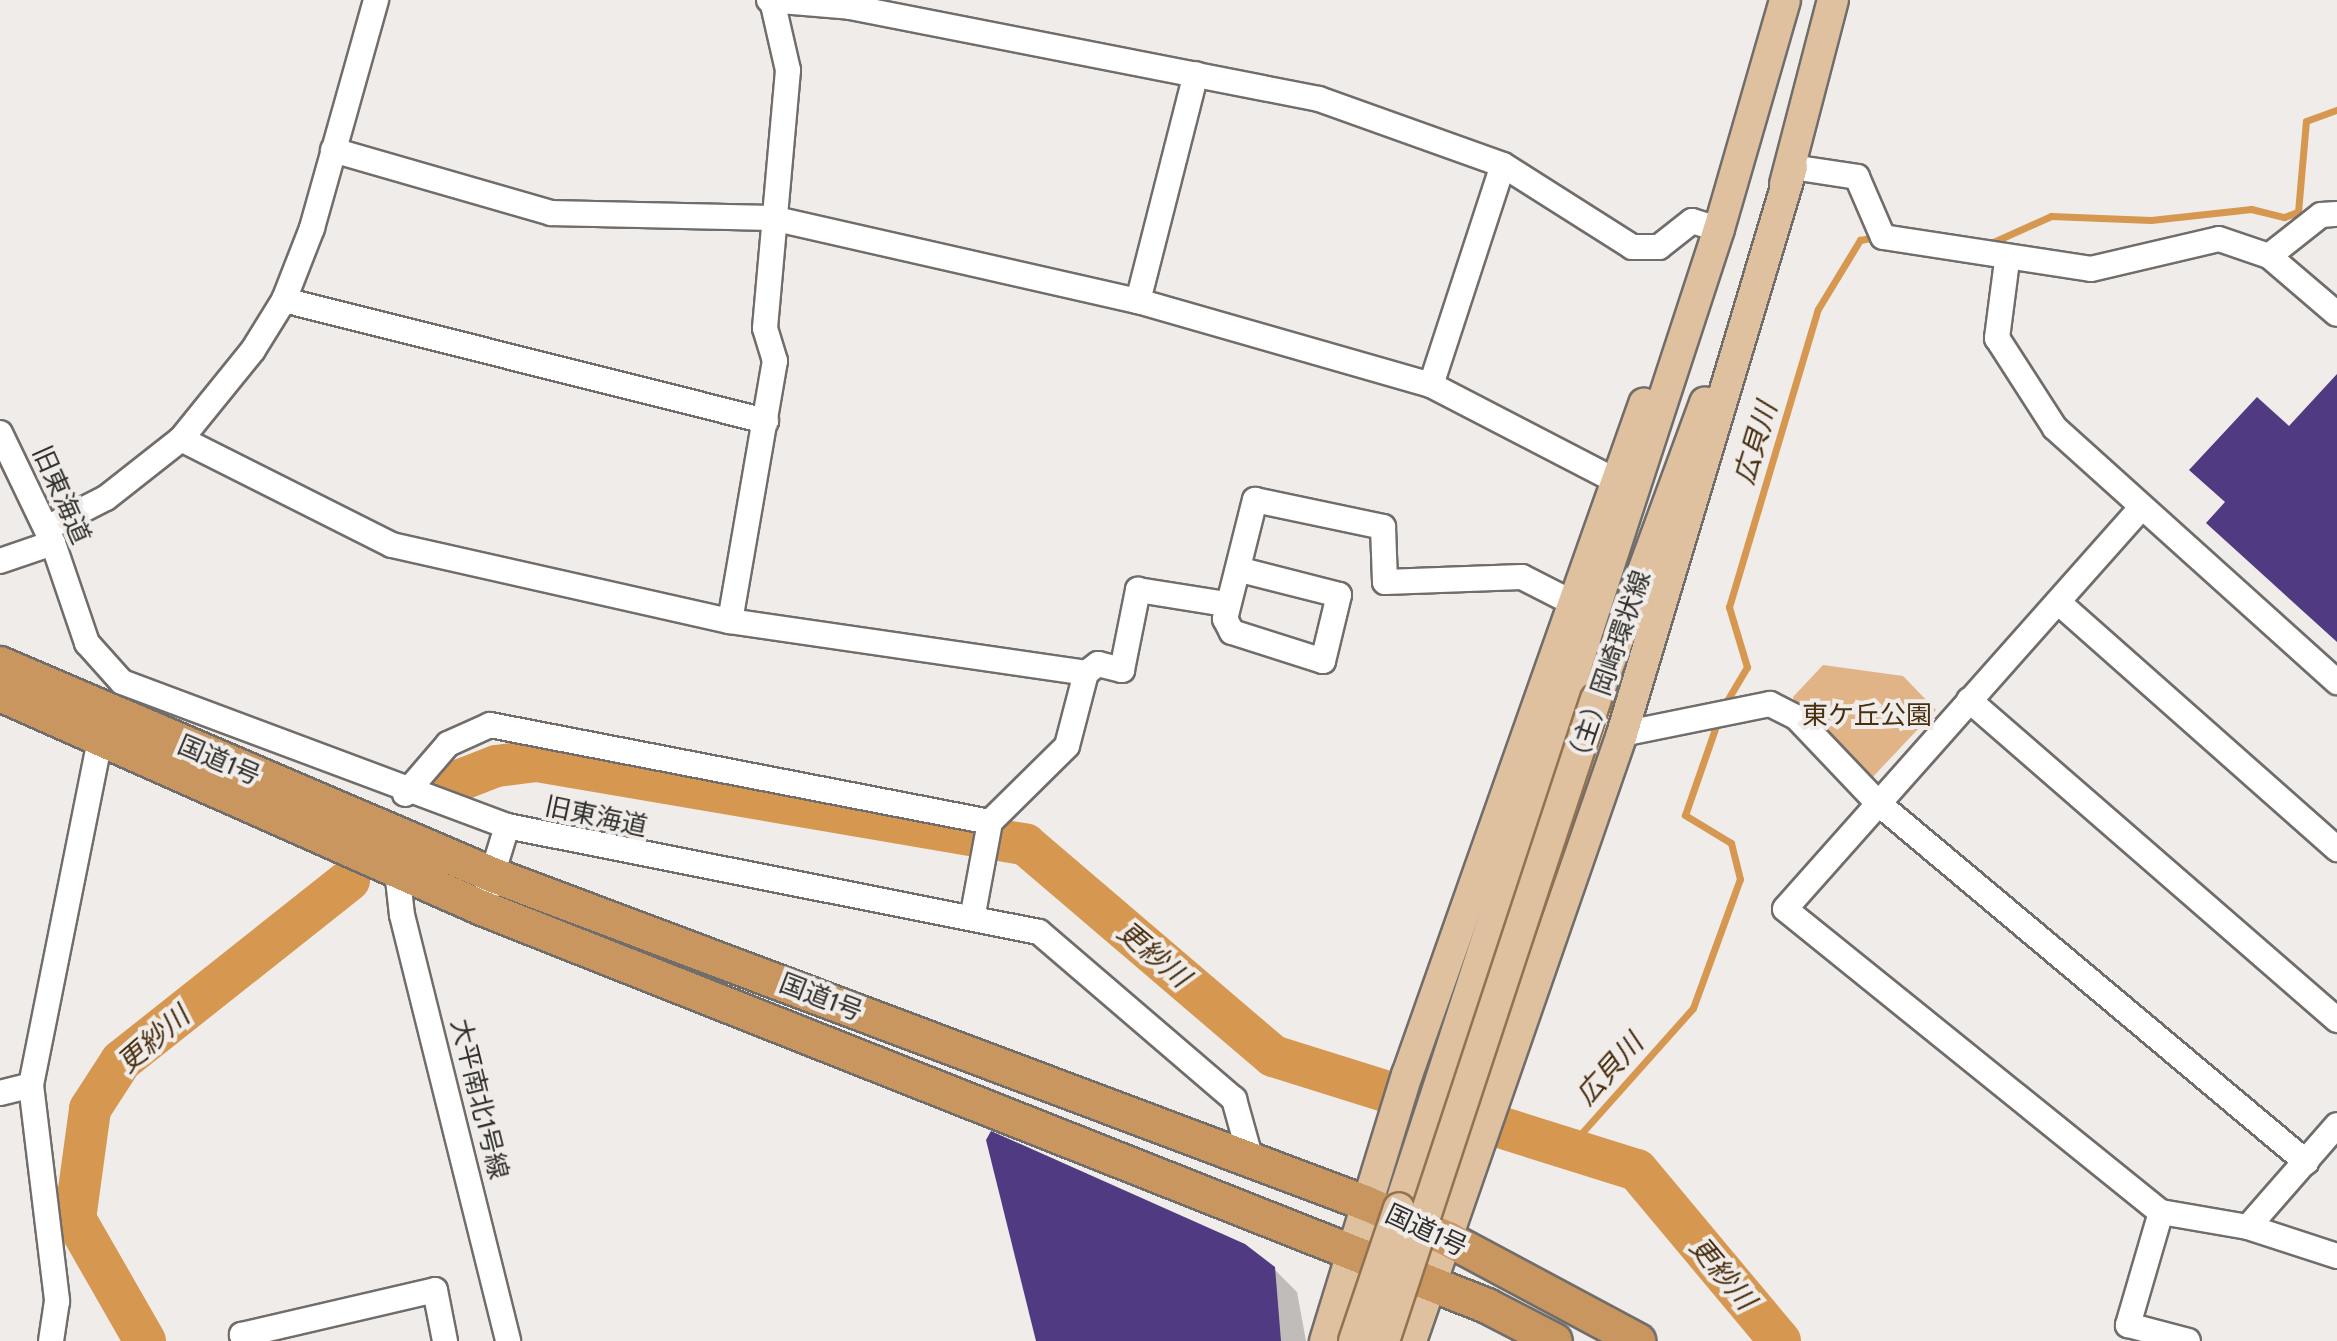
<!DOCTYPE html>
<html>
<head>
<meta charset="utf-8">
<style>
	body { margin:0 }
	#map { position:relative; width:2337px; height:1341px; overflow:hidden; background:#f0ece9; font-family:Cabin,"Noto Sans JP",sans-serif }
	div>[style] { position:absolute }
	.green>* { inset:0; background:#e0b486 }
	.shadow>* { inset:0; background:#0003 }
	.stream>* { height:7px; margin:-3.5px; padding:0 3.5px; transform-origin:3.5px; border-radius:3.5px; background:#d69851 }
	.river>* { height:42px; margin:-21px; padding:0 21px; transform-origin:21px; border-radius:21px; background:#d69851 }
	.building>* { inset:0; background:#503a81 }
	.roads { filter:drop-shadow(2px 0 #706d6a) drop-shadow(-2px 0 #706d6a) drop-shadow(0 2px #706d6a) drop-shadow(0 -2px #706d6a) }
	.minor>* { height:24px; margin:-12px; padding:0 12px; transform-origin:12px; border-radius:12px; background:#fff }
	.major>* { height:30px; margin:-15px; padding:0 15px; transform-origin:15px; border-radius:15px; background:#dfc09f }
	.highway>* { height:34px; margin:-17px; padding:0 17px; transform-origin:17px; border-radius:17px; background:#c9965f }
	.bridges { filter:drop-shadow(2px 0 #93724e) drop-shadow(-2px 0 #93724e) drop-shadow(0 2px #93724e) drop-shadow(0 -2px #93724e) }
	.major-bridge>* { height:30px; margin:-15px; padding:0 15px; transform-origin:15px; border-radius:15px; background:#dfc09f }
	span { translate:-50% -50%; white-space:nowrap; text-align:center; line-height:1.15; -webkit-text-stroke:8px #f0ece9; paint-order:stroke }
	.street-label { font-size:26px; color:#302f2d }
	.park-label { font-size:26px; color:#482f10 }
	.water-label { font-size:28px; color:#472d0e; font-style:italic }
</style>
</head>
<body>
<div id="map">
	<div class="green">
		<div style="clip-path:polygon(1823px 665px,1903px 676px,1936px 710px,1869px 781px,1795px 709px,1793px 697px)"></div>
	</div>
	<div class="shadow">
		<div style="clip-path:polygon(1274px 1269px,1297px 1292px,1306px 1341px,1038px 1341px)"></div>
	</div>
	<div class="stream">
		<div style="left:1991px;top:243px;width:66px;rotate:-24.2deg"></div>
		<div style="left:2051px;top:216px;width:100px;rotate:2.3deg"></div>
		<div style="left:2151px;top:220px;width:101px;rotate:-6.3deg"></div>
		<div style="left:2251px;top:209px;width:34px;rotate:14deg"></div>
		<div style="left:2284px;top:217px;width:15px;rotate:-20deg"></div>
		<div style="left:2298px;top:212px;width:91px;rotate:-85deg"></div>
		<div style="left:2306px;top:121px;width:33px;rotate:-20deg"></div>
		<div style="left:1722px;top:709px;width:49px;rotate:-59.2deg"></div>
		<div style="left:1747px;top:667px;width:63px;rotate:-106.7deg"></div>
		<div style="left:1729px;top:607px;width:311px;rotate:-73.4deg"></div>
		<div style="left:1818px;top:309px;width:81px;rotate:-58.7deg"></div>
		<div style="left:1860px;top:240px;width:16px;rotate:-11deg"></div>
		<div style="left:1571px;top:1145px;width:183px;rotate:-48.3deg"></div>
		<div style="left:1693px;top:1008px;width:137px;rotate:-70deg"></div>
		<div style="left:1740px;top:879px;width:37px;rotate:-104deg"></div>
		<div style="left:1731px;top:843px;width:54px;rotate:-148.7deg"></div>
		<div style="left:1685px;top:815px;width:101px;rotate:-70.8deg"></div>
	</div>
	<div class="river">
		<div style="left:445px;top:786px;width:55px;rotate:-21.4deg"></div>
		<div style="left:496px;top:766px;width:41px;rotate:-7deg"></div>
		<div style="left:537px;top:761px;width:496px;rotate:9.7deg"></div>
		<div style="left:1026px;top:845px;width:325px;rotate:40.5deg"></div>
		<div style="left:1273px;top:1056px;width:381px;rotate:17.4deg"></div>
		<div style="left:1637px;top:1170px;width:223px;rotate:50.1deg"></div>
		<div style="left:145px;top:1341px;width:141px;rotate:-119.8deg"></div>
		<div style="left:75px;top:1219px;width:111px;rotate:-82.2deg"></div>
		<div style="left:90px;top:1109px;width:57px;rotate:-57.1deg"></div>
		<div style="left:121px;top:1061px;width:291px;rotate:-38.4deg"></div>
	</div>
	<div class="building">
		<div style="clip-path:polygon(2337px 374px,2337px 642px,2206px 523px,2225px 502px,2189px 470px,2257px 397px,2289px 426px)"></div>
		<div style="clip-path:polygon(991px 1131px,1245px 1244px,1275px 1267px,1281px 1341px,1036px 1341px,986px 1140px)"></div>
	</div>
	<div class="roads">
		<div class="minor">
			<div style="left:769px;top:0;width:81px;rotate:4.9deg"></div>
			<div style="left:850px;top:7px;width:478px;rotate:11.1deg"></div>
			<div style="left:1319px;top:99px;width:195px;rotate:19.7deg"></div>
			<div style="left:1503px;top:165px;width:153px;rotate:32.4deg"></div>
			<div style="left:1632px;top:247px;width:27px"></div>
			<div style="left:1659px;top:247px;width:42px;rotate:-38.2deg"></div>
			<div style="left:1692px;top:221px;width:28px;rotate:17deg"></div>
			<div style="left:333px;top:150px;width:227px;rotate:16.1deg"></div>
			<div style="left:551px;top:213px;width:221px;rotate:1.3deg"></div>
			<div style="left:772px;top:218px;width:375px;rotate:12.8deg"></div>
			<div style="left:1138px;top:301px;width:305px;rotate:16deg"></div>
			<div style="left:1431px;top:385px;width:204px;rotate:27.4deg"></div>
			<div style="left:1792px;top:167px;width:66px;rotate:8.7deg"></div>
			<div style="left:1857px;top:177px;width:65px;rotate:66.6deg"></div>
			<div style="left:1883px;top:237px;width:210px;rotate:8.7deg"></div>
			<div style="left:2091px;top:269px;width:131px;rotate:-13.2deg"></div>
			<div style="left:2219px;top:239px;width:53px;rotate:18.8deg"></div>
			<div style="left:2269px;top:256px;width:89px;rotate:40.5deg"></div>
			<div style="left:2269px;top:256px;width:66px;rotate:-38.3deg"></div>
			<div style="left:2321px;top:215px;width:16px;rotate:-4deg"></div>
			<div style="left:2007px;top:261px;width:78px;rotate:97.4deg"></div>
			<div style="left:1997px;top:338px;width:107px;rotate:57.2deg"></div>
			<div style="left:2055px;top:428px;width:380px;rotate:42deg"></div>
			<div style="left:284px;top:300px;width:497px;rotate:14.1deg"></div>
			<div style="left:1138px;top:301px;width:234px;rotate:-75.7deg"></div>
			<div style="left:1431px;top:385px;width:231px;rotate:-71.9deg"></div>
			<div style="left:0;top:433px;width:122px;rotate:64.3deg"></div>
			<div style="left:53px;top:543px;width:106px;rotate:71.2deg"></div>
			<div style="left:87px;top:643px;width:52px;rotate:48.1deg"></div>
			<div style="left:122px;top:682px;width:411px;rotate:20.5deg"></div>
			<div style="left:507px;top:826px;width:542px;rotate:11.27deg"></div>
			<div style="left:1039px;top:932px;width:257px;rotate:40.6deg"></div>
			<div style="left:1234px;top:1099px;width:63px;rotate:74.4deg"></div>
			<div style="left:181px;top:439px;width:236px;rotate:26.7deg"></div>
			<div style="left:392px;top:545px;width:346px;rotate:12.7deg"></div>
			<div style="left:730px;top:621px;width:360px;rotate:8.3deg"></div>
			<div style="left:1086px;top:673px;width:75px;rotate:104.6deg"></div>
			<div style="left:1067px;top:746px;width:108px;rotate:135.4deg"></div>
			<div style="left:990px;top:822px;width:94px;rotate:100.5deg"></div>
			<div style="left:2141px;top:508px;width:536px;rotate:131.6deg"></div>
			<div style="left:1785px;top:909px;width:483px;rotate:38.9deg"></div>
			<div style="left:2161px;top:1212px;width:88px;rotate:9.8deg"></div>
			<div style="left:2248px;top:1227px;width:135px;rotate:-48.9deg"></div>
			<div style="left:47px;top:528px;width:66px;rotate:-27deg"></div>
			<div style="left:106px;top:498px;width:95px;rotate:-38.2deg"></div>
			<div style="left:181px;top:439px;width:114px;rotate:-51deg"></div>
			<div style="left:253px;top:350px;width:59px;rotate:-58.2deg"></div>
			<div style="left:284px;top:300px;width:77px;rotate:-68.7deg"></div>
			<div style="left:312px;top:228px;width:237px;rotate:-74.3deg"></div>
			<div style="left:0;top:561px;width:56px;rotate:-18.8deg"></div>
			<div style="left:1241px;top:570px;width:101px;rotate:14.3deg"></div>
			<div style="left:1339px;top:595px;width:68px;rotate:103.6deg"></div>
			<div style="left:1323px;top:661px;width:96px;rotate:-162.3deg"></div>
			<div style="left:1232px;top:632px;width:15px;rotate:-118deg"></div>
			<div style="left:1225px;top:619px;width:123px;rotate:-75.9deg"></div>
			<div style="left:1255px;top:500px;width:131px;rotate:11.9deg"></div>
			<div style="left:1383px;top:527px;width:55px;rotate:87.9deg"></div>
			<div style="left:1385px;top:582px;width:137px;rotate:-2.1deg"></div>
			<div style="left:1522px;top:577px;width:55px;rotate:27deg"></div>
			<div style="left:2058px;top:602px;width:373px;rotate:41.5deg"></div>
			<div style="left:730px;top:621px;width:264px;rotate:-80.2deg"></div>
			<div style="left:775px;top:361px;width:34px;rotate:-107deg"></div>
			<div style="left:765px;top:328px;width:259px;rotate:-84.9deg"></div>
			<div style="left:788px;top:70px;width:72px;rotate:-102.9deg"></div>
			<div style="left:1086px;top:673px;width:15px;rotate:-37deg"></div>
			<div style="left:1098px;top:664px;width:25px;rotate:14deg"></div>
			<div style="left:1122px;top:670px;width:82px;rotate:-78.7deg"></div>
			<div style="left:1138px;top:590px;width:88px;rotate:9.1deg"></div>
			<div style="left:1969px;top:700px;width:488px;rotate:41deg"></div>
			<div style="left:1622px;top:734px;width:151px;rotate:-11.5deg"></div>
			<div style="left:1770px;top:704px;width:29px;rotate:27deg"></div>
			<div style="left:1796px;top:717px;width:119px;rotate:46.4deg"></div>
			<div style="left:1878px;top:803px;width:559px;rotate:39.99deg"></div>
			<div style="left:405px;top:794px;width:66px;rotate:-49.3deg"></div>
			<div style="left:448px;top:744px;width:46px;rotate:-24.3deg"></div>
			<div style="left:490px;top:725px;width:509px;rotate:10.98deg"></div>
			<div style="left:397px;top:870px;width:45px;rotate:83.7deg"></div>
			<div style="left:402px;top:915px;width:439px;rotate:76deg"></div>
			<div style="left:482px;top:908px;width:86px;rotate:-73deg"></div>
			<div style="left:31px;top:1085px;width:218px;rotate:83.1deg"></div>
			<div style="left:57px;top:1301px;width:40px;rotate:98.5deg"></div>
			<div style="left:0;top:1093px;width:32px;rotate:-14deg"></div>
			<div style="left:31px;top:1085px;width:353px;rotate:-78.7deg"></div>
			<div style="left:2161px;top:1212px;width:118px;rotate:106.3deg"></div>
			<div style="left:2128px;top:1325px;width:62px;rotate:14.9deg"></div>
			<div style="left:2248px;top:1227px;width:94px;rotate:18deg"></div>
			<div style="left:245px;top:1341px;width:7px;rotate:-117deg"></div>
			<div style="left:242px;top:1335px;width:198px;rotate:-13.1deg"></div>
			<div style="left:435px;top:1290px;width:52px;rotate:78.9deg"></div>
		</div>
		<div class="major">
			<div style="left:1785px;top:184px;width:190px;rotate:-75.4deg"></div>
			<div style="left:1596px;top:699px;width:316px;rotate:-69.8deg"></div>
			<div style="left:1399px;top:1208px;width:1030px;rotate:-71.9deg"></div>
			<div style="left:1719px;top:229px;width:238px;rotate:-73.9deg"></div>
			<div style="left:1325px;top:1341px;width:278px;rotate:-72.9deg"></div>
			<div style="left:1407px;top:1075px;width:712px;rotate:-70.55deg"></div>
			<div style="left:1411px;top:1341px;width:643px;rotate:-70.83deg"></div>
			<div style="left:1622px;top:734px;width:592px;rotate:-73.31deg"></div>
		</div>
		<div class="highway">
			<div style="left:0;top:664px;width:536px;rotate:23.17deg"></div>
			<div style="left:493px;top:875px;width:932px;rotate:20.61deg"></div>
			<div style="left:1365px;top:1203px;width:90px;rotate:23.4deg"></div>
			<div style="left:1448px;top:1239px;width:216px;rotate:28.2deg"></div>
			<div style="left:0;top:694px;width:527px;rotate:23.94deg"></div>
			<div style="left:482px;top:908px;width:1081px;rotate:21.6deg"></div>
			<div style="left:1487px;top:1306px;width:76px;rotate:27.2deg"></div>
		</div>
	</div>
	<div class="bridges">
		<div class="major-bridge">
			<div style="left:1354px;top:1341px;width:140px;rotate:-71.3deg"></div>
			<div style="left:1384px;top:1341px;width:676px;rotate:-71.73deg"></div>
		</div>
	</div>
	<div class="street-label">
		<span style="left:61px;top:495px;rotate:66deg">旧東海道</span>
		<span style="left:1609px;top:670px;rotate:-71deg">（主）岡崎環状線</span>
		<span style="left:219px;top:761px;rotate:23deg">国道1号</span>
		<span style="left:596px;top:817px;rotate:12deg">旧東海道</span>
		<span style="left:821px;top:998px;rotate:21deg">国道1号</span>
		<span style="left:479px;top:1099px;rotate:76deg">大平南北1号線</span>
		<span style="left:1426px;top:1231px;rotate:25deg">国道1号</span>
	</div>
	<div class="park-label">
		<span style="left:1867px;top:716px">東ケ丘公園</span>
	</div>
	<div class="water-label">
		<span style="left:1755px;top:443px;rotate:-73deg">広貝川</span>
		<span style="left:1154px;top:954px;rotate:40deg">更紗川</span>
		<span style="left:153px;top:1039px;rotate:-41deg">更紗川</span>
		<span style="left:1609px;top:1069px;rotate:-48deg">広貝川</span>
		<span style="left:1723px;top:1273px;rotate:50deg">更紗川</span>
	</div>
</div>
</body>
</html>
